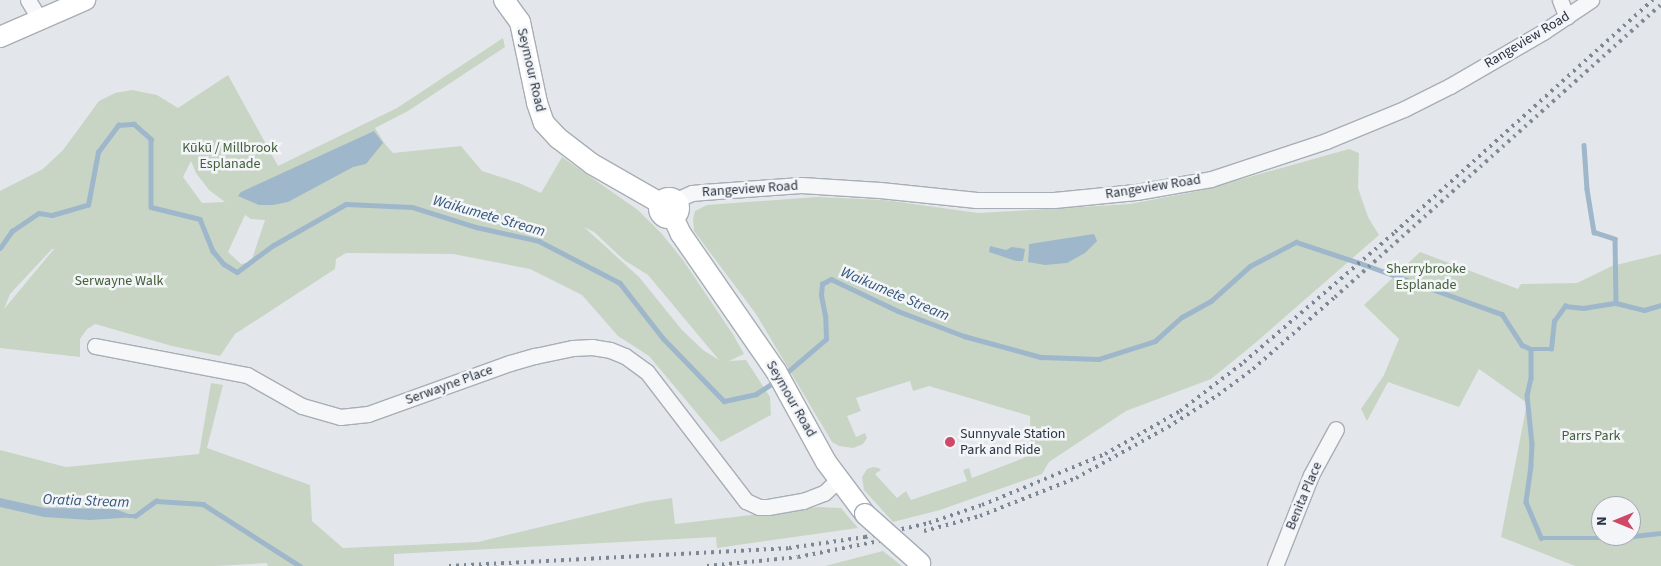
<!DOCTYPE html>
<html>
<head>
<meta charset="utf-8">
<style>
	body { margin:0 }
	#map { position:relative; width:1661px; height:566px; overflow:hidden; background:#e3e7eb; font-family:"Source Sans 3",sans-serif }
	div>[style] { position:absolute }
	.green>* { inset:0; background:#c9d5c4 }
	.water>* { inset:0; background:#9eb7cb }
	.stream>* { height:4.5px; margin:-2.25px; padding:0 2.25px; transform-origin:2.25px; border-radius:2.25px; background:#9eb7cb }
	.roads { filter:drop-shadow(1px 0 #a8aeb5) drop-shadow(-1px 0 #a8aeb5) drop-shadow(0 1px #a8aeb5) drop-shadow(0 -1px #a8aeb5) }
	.minor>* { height:15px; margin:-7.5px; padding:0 7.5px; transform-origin:7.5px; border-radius:7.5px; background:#f6f7f9 }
	.major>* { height:20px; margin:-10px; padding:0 10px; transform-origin:10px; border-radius:10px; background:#fff }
	.major>.ring { margin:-10px; padding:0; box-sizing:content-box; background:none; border:20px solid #fff; border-radius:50% }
	.rail>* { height:4px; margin-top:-2px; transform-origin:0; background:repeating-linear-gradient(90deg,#7c8795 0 2.5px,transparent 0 7.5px) }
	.bridges { filter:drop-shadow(1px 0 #a2acb7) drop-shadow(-1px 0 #a2acb7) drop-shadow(0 1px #a2acb7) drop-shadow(0 -1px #a2acb7) }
	.major-bridge>* { height:20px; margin:-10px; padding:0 10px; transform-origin:10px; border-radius:10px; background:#fff }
	.dots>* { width:14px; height:14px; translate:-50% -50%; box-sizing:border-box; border:2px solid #f3f5f8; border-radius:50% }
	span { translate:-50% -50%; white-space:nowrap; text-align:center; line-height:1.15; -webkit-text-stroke:5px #f3f5f8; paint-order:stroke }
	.street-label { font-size:14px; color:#2a3543 }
	.park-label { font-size:14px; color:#425f38 }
	.poi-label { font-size:14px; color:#2a3543 }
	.left { translate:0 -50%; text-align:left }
	.water-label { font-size:15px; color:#345778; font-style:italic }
	.north { position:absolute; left:1591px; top:496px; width:50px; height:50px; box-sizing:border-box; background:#f3f5f8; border:1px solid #a3a8b0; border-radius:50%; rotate:270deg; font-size:14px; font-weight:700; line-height:20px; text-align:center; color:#2a3543 }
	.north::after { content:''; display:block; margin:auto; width:18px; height:22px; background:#cf4966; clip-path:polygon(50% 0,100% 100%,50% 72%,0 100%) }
</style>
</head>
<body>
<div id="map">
	<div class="green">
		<div style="clip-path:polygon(evenodd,503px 38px,505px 47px,408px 111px,375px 128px,385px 144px,393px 153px,461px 146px,482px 171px,519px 183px,541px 193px,562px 157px,638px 210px,662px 234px,683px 260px,734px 336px,744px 354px,729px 361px,746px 360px,770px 397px,771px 415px,721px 442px,649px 356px,618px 336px,582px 295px,530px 269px,453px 254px,346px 253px,336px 259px,335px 269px,235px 334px,220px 356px,172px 346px,95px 324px,87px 329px,80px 339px,80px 357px,0 348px,0 191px,43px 169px,63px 150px,99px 101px,115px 93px,132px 90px,157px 95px,178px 108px,228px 75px,278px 166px,397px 108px,503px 38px,191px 161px,196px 173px,209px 190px,225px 202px,202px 203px,183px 177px,191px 161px,503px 38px,245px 215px,251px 219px,265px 220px,251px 262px,241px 264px,228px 252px,245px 215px,503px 38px,584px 227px,594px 232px,624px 260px,648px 275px,719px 360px,703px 350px,682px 330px,639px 277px,584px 227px,503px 38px,52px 249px,54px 249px,4px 309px,10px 294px,52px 249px)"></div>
		<div style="clip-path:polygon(evenodd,1349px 149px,1359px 153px,1358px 188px,1368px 217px,1379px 235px,1254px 344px,1211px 379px,1126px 411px,1049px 462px,1042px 474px,940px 510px,893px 522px,864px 490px,862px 477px,867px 469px,873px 467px,879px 468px,881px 470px,875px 474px,897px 498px,906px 491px,911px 500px,967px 481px,963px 470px,969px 468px,972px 478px,1024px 458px,1021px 449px,1031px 449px,1030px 416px,929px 386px,913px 391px,910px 381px,856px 398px,861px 411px,847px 416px,856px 437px,865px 433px,867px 438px,863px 444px,853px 448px,839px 446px,832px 442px,756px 314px,694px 231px,693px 219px,695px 211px,707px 205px,817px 197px,885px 200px,978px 213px,1130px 204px,1203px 190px,1349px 149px,1048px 242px,1028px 262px,1029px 244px,1048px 242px)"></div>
		<div style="clip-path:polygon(evenodd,1420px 252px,1518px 289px,1521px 284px,1577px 283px,1612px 266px,1661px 254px,1661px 566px,1575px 566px,1501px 537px,1527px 403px,1479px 369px,1459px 407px,1388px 382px,1367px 421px,1361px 409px,1384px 375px,1399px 339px,1364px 305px,1420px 252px,1601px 506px,1631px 506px,1631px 536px,1601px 536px,1601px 506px)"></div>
		<div style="clip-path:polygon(211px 383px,223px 385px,207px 448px,310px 485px,312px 521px,343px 548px,478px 542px,645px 502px,672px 498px,675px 524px,818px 507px,841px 508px,858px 528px,717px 548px,716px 537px,394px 554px,394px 566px,268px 566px,267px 563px,216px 566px,0 566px,0 450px,66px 467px,199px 454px)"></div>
		<div style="clip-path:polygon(883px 551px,902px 566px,825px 566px)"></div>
	</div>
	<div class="water">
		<div style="clip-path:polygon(374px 131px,383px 143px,366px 164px,353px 167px,288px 202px,273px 205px,259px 205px,238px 196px,241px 192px)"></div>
		<div style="clip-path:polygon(1094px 234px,1097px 241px,1085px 253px,1067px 263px,1045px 265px,1028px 262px,1029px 244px)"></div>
		<div style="clip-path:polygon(990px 246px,1006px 250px,1012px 247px,1025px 249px,1023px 261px,1016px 261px,989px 252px)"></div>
		<div style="clip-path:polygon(0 498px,45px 508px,115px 509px,137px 517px,90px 520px,44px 517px,0 507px)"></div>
	</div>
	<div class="stream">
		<div style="left:1584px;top:145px;width:44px;rotate:86.1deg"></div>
		<div style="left:1587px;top:189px;width:44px;rotate:80.8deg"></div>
		<div style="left:1594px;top:232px;width:22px;rotate:18deg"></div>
		<div style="left:1615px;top:239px;width:64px;rotate:89.1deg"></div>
		<div style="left:0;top:248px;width:21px;rotate:-55deg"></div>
		<div style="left:12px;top:231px;width:32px;rotate:-34deg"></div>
		<div style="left:39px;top:213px;width:13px;rotate:9deg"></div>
		<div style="left:52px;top:215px;width:37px;rotate:-16deg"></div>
		<div style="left:88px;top:205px;width:54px;rotate:-79.3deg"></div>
		<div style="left:98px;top:152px;width:34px;rotate:-53deg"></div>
		<div style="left:118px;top:125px;width:16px;rotate:-4deg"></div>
		<div style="left:134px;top:124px;width:23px;rotate:41deg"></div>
		<div style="left:151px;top:139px;width:68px;rotate:90deg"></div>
		<div style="left:151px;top:207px;width:50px;rotate:13.8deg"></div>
		<div style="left:200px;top:219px;width:35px;rotate:68deg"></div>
		<div style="left:213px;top:251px;width:17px;rotate:50deg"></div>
		<div style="left:224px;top:264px;width:15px;rotate:32deg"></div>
		<div style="left:237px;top:272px;width:44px;rotate:-36.6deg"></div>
		<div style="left:272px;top:246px;width:85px;rotate:-29.6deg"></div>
		<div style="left:346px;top:204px;width:66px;rotate:2.6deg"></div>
		<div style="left:412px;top:207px;width:67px;rotate:17.4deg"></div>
		<div style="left:476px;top:227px;width:65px;rotate:12.5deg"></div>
		<div style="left:539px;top:241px;width:91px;rotate:27.4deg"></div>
		<div style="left:620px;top:283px;width:70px;rotate:52deg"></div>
		<div style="left:663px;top:338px;width:88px;rotate:45.9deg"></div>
		<div style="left:724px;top:401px;width:33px;rotate:-12deg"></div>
		<div style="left:756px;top:394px;width:24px;rotate:-33deg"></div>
		<div style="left:1531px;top:349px;width:29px;rotate:90deg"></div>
		<div style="left:1531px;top:378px;width:17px;rotate:103deg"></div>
		<div style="left:1527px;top:395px;width:49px;rotate:84.2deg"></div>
		<div style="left:1532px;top:444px;width:22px;rotate:93deg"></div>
		<div style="left:1531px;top:466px;width:36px;rotate:98deg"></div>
		<div style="left:1526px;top:502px;width:39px;rotate:67deg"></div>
		<div style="left:1541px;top:538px;width:74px"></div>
		<div style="left:1615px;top:538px;width:46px;rotate:-6.2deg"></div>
		<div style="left:784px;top:375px;width:55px;rotate:-40.6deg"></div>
		<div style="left:826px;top:339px;width:23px;rotate:-92deg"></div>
		<div style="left:825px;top:316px;width:21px;rotate:-101deg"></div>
		<div style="left:821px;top:295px;width:11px;rotate:-85deg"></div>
		<div style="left:822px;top:284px;width:10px;rotate:-29deg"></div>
		<div style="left:831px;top:279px;width:74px;rotate:25.5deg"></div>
		<div style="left:898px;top:311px;width:71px;rotate:20.7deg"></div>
		<div style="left:964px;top:336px;width:80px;rotate:15.3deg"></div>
		<div style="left:1041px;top:357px;width:58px;rotate:2deg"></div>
		<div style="left:1099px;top:359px;width:59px;rotate:-17.8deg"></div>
		<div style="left:1155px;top:341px;width:36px;rotate:-42deg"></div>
		<div style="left:1182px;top:317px;width:33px;rotate:-29deg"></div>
		<div style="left:1211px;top:301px;width:52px;rotate:-41.9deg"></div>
		<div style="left:1250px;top:266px;width:52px;rotate:-27.6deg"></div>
		<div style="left:1296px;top:242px;width:67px;rotate:18.2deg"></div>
		<div style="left:1360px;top:263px;width:151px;rotate:19.8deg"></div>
		<div style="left:1502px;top:314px;width:37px;rotate:57deg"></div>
		<div style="left:1522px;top:345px;width:10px;rotate:24deg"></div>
		<div style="left:1531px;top:349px;width:20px"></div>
		<div style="left:1551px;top:349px;width:28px;rotate:-84deg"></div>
		<div style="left:1554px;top:321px;width:19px;rotate:-54deg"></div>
		<div style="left:1565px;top:306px;width:18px;rotate:6deg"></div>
		<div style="left:1583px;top:308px;width:33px;rotate:-9deg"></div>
		<div style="left:1616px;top:303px;width:29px;rotate:14deg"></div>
		<div style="left:1644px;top:310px;width:18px;rotate:-16deg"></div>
		<div style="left:129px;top:516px;width:6px"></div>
		<div style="left:135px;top:516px;width:26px;rotate:-36deg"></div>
		<div style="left:156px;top:501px;width:47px;rotate:3.7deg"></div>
		<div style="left:203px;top:504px;width:115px;rotate:32.6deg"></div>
	</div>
	<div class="roads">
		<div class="minor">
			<div style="left:28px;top:0;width:23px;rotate:59deg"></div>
			<div style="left:1560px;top:0;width:18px;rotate:68deg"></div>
			<div style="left:676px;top:200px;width:17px;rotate:-24deg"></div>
			<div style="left:692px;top:193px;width:11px;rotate:-5deg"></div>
			<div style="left:703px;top:192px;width:98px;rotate:-4.1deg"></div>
			<div style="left:801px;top:185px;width:79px;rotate:3.6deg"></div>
			<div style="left:880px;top:190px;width:97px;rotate:5.9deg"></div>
			<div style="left:976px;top:200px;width:78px"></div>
			<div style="left:1054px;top:200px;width:82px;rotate:-5.6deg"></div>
			<div style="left:1136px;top:192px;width:76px;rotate:-9.8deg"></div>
			<div style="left:1211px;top:179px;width:121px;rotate:-18.3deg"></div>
			<div style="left:1326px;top:141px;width:84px;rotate:-22.3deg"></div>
			<div style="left:1404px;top:109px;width:51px;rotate:-26.6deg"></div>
			<div style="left:1450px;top:86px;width:108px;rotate:-30.1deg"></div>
			<div style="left:1543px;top:32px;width:58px;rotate:-33.7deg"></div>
			<div style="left:95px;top:346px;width:155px;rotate:10.8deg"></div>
			<div style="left:247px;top:375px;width:63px;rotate:29.4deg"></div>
			<div style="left:302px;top:406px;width:40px;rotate:16deg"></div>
			<div style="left:340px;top:417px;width:28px;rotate:-6deg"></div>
			<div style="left:368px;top:414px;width:151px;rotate:-19.8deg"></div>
			<div style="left:510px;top:363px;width:26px;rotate:-16deg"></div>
			<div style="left:535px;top:356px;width:39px;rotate:-12deg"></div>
			<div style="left:573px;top:348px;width:19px;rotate:-3deg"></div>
			<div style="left:592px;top:347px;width:18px;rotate:9deg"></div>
			<div style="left:610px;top:350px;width:16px;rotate:22deg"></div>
			<div style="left:625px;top:356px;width:27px;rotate:36deg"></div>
			<div style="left:647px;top:372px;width:163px;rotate:52.5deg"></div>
			<div style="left:746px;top:501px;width:14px;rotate:25deg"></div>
			<div style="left:759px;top:507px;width:9px"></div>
			<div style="left:768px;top:507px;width:36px;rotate:-10deg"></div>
			<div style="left:803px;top:501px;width:22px;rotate:-21deg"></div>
			<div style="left:824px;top:493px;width:19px;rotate:-43deg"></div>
			<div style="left:1275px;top:566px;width:98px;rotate:-68.4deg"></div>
			<div style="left:1311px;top:475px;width:52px;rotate:-61.5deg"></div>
		</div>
		<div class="major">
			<div style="left:504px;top:0;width:27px;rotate:54deg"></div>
			<div style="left:520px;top:22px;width:83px;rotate:78.1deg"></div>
			<div style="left:537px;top:103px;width:21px;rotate:71deg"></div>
			<div style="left:544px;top:123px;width:21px;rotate:47deg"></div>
			<div style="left:558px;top:138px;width:43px;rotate:37.4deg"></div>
			<div style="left:592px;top:164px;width:78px;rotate:29.8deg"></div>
			<div style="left:0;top:37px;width:93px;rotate:-23.5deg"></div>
			<div class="ring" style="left:659px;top:198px;width:0;height:0"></div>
			<div style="left:673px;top:217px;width:19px;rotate:65deg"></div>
			<div style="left:681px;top:234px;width:167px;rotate:55.3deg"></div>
			<div style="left:776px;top:371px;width:104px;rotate:61.2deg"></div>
			<div style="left:826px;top:462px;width:65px;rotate:53.1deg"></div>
		</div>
	</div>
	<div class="rail">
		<div style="left:924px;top:531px;width:58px;rotate:-15deg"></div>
		<div style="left:980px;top:516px;width:103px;rotate:-21.6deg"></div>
		<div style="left:1076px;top:478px;width:105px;rotate:-29deg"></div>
		<div style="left:1168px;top:427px;width:59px;rotate:-32.6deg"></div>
		<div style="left:1218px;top:395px;width:44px;rotate:-36.6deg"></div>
		<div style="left:1253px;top:369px;width:109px;rotate:-41.3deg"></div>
		<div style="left:1335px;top:297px;width:438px;rotate:-41.9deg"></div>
		<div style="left:449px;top:566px;width:340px;rotate:-3deg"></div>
		<div style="left:789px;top:548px;width:77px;rotate:-8.2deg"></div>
		<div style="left:865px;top:537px;width:66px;rotate:-12.3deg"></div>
		<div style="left:929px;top:523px;width:56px;rotate:-18.8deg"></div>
		<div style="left:982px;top:505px;width:133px;rotate:-22.5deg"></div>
		<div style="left:1105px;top:454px;width:86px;rotate:-29.8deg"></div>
		<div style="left:1180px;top:411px;width:81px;rotate:-37.4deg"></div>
		<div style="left:1244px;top:362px;width:199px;rotate:-40.7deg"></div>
		<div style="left:1395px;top:232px;width:347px;rotate:-42deg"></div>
		<div style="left:707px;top:566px;width:91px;rotate:-5.6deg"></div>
		<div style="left:798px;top:557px;width:94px;rotate:-11.1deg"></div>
	</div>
	<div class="bridges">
		<div class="major-bridge">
			<div style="left:865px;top:514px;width:74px;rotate:41.7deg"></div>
		</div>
	</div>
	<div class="dots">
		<div style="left:950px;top:442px;background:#cf4966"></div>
	</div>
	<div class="street-label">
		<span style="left:1527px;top:40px;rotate:-31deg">Rangeview Road</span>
		<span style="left:531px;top:70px;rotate:77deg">Seymour Road</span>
		<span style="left:1153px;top:187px;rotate:-9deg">Rangeview Road</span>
		<span style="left:750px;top:189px;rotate:-4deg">Rangeview Road</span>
		<span style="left:449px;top:385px;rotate:-20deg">Serwayne Place</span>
		<span style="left:791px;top:399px;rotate:60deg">Seymour Road</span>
		<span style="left:1304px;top:496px;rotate:-67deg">Benita Place</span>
	</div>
	<div class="park-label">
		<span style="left:230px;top:156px">Kūkū / Millbrook<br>Esplanade</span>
		<span style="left:1426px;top:277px">Sherrybrooke<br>Esplanade</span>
		<span style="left:119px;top:281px">Serwayne Walk</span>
		<span style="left:1591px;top:436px">Parrs Park</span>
	</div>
	<div class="poi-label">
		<span class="left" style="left:960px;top:442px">Sunnyvale Station<br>Park and Ride</span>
	</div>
	<div class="water-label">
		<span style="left:489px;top:216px;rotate:16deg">Waikumete Stream</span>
		<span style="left:895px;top:294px;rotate:23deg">Waikumete Stream</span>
		<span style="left:86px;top:501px;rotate:2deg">Oratia Stream</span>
	</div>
	<div class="north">N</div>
</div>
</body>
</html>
